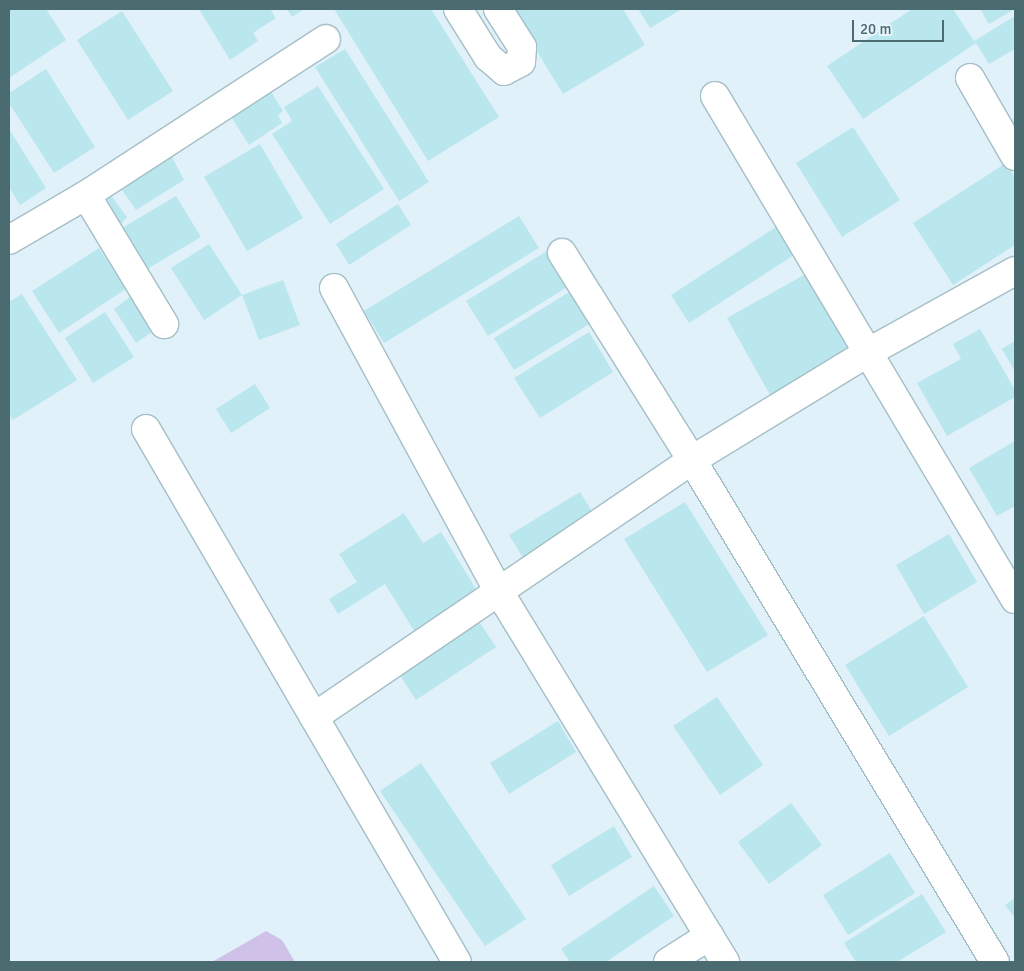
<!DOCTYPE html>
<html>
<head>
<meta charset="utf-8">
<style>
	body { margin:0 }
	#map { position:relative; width:1024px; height:971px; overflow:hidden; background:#e1f1fa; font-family:Signika,sans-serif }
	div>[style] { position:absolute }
	.green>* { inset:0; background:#cfc1e7 }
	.building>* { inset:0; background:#bae6ee }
	.roads { filter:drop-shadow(1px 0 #a4bec5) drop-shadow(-1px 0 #a4bec5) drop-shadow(0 1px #a4bec5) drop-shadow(0 -1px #a4bec5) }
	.minor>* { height:28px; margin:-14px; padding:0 14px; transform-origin:14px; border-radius:14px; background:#fff }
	span { translate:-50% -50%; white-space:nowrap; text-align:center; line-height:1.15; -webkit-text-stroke:5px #e7f5fe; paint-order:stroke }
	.frame { position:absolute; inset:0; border:10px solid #4a6b70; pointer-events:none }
	.scale { position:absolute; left:852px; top:20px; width:92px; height:22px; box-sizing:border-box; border:2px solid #4a6b70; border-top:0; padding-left:6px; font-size:15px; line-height:18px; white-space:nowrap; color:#4a6b70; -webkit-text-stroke:4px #e7f5fe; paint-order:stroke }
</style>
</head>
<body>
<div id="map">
	<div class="green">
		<div style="clip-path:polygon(266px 931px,282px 940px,295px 962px,212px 962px)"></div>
	</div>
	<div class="building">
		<div style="clip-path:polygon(9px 9px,46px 9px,66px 40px,9px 78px)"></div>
		<div style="clip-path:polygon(199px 9px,270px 9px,276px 18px,253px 33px,258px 41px,230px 60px)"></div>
		<div style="clip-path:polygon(287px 9px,304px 9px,292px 17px)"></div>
		<div style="clip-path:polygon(334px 9px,431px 9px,499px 117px,428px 161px)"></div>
		<div style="clip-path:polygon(511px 9px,623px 9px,645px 45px,563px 94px)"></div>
		<div style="clip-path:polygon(638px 9px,682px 9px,650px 28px)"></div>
		<div style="clip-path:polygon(912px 9px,953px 9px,974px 41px,1015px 16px,1015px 49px,989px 64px,976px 43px,863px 119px,827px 66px)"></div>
		<div style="clip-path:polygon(980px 9px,1015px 9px,989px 24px)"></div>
		<div style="clip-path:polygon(122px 11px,173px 91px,128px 120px,77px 40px)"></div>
		<div style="clip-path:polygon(345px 49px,429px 182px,399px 201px,315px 67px)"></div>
		<div style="clip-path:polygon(46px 69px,95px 147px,54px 173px,9px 103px,9px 93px)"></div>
		<div style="clip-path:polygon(318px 86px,384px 189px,330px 224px,272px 134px,292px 121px,284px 107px)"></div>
		<div style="clip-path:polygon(270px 90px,283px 111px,278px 115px,282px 123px,249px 145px,230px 115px)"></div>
		<div style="clip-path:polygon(1015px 118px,1015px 129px,1010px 121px)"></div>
		<div style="clip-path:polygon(853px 127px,900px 200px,842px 237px,796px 163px)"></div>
		<div style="clip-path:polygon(9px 129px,46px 188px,20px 205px,9px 187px)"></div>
		<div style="clip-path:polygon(260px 144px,303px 218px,247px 251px,204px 177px)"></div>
		<div style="clip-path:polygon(170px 153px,184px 180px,136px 210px,122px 190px)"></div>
		<div style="clip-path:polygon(1006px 163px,1015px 178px,1015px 245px,953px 285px,913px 223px)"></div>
		<div style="clip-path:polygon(109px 193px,127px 217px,117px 229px,98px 203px)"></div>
		<div style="clip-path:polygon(176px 196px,201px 237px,147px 269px,122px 228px)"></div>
		<div style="clip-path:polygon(398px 204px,411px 225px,349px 265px,336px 244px)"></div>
		<div style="clip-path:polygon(519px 216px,539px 248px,384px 343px,364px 311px)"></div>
		<div style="clip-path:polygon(779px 225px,797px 253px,689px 323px,671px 295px)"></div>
		<div style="clip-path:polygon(209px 244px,242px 295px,204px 320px,171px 268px)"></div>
		<div style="clip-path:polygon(99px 248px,126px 289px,59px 333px,32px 291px)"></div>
		<div style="clip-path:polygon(547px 251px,569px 286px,488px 336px,466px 301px)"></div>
		<div style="clip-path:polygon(811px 271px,859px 355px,774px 402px,727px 318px)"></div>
		<div style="clip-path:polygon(283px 280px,300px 325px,259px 340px,242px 295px)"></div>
		<div style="clip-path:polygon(571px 291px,591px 323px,514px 370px,494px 338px)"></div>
		<div style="clip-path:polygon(135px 293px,158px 328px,136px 343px,114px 309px)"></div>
		<div style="clip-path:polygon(22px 294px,77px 380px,13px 420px,9px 414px,9px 302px)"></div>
		<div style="clip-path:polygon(105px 312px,134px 357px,93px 383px,65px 338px)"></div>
		<div style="clip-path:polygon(980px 329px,1015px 390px,1015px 397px,947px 436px,917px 383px,961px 359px,953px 344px)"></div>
		<div style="clip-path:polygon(589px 332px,613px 372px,540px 418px,514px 378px)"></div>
		<div style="clip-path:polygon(1015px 341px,1015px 372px,1002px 349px)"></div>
		<div style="clip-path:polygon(255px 384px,270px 408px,231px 433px,216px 409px)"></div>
		<div style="clip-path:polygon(1015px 441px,1015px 506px,997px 516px,969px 468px)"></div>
		<div style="clip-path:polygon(580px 492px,596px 518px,525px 561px,509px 535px)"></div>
		<div style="clip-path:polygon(685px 502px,768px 635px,707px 672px,624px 539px)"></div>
		<div style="clip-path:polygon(404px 513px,423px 543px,441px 532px,479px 594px,416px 634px,385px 584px,338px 614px,329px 599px,357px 582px,339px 554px)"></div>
		<div style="clip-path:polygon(949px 534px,977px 582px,924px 614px,896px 565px)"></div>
		<div style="clip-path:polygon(924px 616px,968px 687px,889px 736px,845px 665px)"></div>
		<div style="clip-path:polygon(478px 620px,496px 647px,416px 700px,398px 672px)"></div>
		<div style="clip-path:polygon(717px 697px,763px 765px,720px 795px,673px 726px)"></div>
		<div style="clip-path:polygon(558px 721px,576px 752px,509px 794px,490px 763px)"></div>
		<div style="clip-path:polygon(421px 763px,526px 919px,485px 946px,380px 791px)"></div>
		<div style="clip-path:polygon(791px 803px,822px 845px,769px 884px,738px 842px)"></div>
		<div style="clip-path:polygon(614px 826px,632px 857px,569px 896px,551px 865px)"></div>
		<div style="clip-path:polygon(890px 853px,915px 893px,848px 935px,823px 895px)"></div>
		<div style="clip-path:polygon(654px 886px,674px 916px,606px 962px,570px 962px,561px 949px)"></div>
		<div style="clip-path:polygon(922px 894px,946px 932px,897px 962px,856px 962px,844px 943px)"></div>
		<div style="clip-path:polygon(1015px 898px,1015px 918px,1005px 905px)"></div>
	</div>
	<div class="roads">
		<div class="minor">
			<div style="left:458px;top:9px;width:57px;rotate:58deg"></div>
			<div style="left:488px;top:57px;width:21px;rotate:41deg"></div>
			<div style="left:504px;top:71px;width:19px;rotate:-28deg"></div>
			<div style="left:521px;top:62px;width:15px;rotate:-86deg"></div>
			<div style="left:522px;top:47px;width:45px;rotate:-122.3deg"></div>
			<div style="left:970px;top:78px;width:90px;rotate:60deg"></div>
			<div style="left:715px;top:96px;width:586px;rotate:59.19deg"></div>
			<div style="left:86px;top:195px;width:151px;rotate:58.8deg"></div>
			<div style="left:9px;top:240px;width:89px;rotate:-30.3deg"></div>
			<div style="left:86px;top:195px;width:286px;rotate:-33deg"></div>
			<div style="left:562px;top:253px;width:244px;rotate:57.9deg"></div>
			<div style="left:692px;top:460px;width:586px;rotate:58.89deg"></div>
			<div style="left:334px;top:288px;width:344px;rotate:61.5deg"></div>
			<div style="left:498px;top:590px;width:436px;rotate:58.6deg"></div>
			<div style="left:146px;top:429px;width:617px;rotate:59.74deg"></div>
			<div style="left:314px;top:717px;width:457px;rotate:-34.2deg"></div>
			<div style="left:692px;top:460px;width:205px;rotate:-31.4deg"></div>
			<div style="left:867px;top:353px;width:169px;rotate:-29deg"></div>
			<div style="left:668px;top:962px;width:49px;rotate:-32.4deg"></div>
		</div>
	</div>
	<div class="frame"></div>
	<div class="scale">20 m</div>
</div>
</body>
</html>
